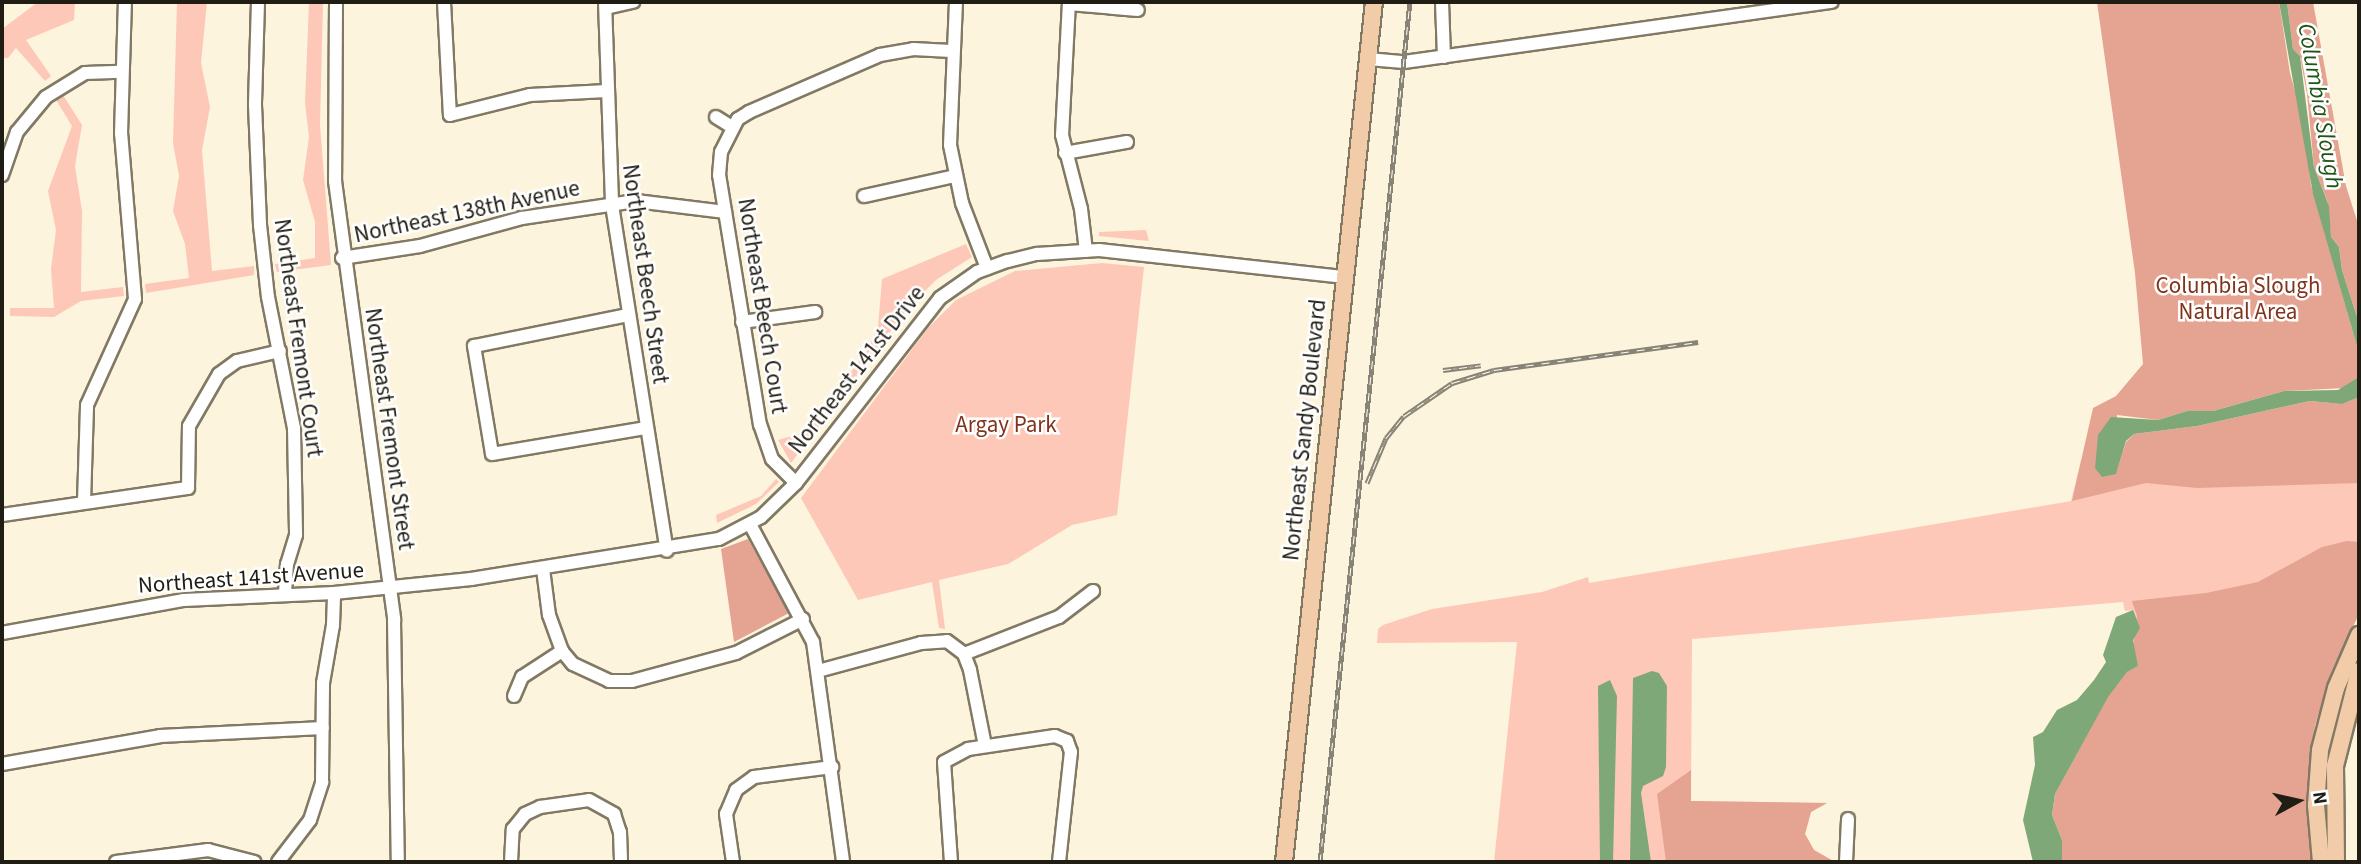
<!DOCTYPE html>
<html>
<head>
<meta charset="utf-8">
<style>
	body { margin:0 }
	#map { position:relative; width:2361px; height:864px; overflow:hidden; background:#fdf4dd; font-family:"Source Sans 3",sans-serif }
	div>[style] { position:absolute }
	.green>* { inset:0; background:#fdc8b7 }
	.forest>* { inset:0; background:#e5a491 }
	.water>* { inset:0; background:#7ea878 }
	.roads { filter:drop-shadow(2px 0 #817964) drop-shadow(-2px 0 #817964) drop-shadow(0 2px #817964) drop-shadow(0 -2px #817964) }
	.minor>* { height:12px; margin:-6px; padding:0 6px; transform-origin:6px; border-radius:6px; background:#fff }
	.major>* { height:16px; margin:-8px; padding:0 8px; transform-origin:8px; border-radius:8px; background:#f2cca8 }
	.rail>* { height:5px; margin-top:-2.5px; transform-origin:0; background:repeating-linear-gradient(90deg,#fff 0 8px,#898374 0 16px); box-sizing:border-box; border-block:2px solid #898374 }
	span { translate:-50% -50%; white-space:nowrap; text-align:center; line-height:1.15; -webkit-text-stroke:5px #fff; paint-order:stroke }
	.street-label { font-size:23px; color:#201d14 }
	.park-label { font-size:23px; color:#81341c }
	.water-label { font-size:24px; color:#1d5616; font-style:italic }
	.frame { position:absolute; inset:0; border:4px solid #201d14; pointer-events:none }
	.north { position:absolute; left:2263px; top:766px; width:70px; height:70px; -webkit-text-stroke:5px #fff; paint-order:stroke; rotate:82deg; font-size:19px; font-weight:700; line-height:28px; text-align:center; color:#201d14 }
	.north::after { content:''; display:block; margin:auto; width:24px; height:32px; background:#201d14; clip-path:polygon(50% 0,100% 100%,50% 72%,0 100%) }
</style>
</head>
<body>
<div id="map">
	<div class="green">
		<div style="clip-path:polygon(38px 2px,75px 2px,74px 20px,26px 40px,51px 76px,45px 81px,16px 48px,8px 58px,2px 58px,2px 29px)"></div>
		<div style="clip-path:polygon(177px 2px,207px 2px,201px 63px,210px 107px,202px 150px,212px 271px,254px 266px,254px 275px,146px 293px,145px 284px,189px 278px,185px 244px,173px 211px,179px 176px,173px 143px)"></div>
		<div style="clip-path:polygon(309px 2px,323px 2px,320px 125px,331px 265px,277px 272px,275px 264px,315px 258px,315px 222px,303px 180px,309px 137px,305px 103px)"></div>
		<div style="clip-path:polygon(63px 95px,82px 125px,75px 166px,82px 211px,81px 292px,123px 287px,124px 296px,81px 301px,54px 317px,10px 316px,10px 308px,54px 308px,51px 269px,56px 230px,48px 191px,72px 126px,56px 100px)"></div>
		<div style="clip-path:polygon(1146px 230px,1149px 241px,1099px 236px,1099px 232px)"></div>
		<div style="clip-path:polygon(966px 244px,972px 257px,936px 280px,909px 307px,791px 463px,778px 440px,806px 432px,868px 349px,878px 327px,882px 279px)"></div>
		<div style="clip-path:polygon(1102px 263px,1144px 267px,1117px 515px,1072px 525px,1008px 564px,939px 580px,945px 629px,939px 628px,932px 582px,858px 600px,801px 498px,928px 328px,956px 300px,1015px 271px)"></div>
		<div style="clip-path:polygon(2359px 397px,2359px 614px,2334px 666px,2315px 726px,2307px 829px,2257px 862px,2062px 862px,2062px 846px,2133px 610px,2125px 611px,2123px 602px,1692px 639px,1691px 801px,1827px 803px,1811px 812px,1805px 834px,1814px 850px,1835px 862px,1494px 862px,1517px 642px,1377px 643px,1378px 629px,1383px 625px,1432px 609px,1542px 592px,1588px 577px,1589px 583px,2071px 501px,2081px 460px)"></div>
		<div style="clip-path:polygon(776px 479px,779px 482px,756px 504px,717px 523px,716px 515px,761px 496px)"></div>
	</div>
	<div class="forest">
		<div style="clip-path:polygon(2097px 2px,2279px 2px,2290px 73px,2304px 123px,2311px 185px,2359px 353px,2359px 377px,2346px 388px,2284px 391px,2213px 411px,2187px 411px,2158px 420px,2117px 415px,2117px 471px,2126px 442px,2134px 434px,2197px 426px,2310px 401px,2342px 404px,2359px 397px,2359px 483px,2197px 488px,2146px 483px,2072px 501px,2093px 408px,2116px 396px,2143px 364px,2135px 273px)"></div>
		<div style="clip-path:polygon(2287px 2px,2313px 2px,2346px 186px,2359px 227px,2359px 323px,2342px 270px,2339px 247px,2331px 237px,2328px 203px,2314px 167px,2307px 94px,2300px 56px,2293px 49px)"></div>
		<div style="clip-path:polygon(748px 539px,789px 613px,734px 642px,721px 549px)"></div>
		<div style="clip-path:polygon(2347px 541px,2359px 542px,2359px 614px,2334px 666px,2315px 725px,2307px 803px,2311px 862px,2062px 862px,2062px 840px,2052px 815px,2055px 794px,2107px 697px,2127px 672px,2138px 666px,2133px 648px,2137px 616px,2132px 601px,2206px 593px,2258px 582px,2322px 547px)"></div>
		<div style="clip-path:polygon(1691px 770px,1691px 801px,1827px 803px,1811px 812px,1805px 834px,1814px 850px,1835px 862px,1666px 862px,1657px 794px)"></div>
	</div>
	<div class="water">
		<div style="clip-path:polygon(2279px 2px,2287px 2px,2293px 49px,2300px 56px,2314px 167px,2329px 206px,2331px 237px,2339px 247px,2342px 270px,2359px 323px,2359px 353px,2313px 194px)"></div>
		<div style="clip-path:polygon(2359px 377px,2359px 397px,2342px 404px,2310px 401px,2197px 426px,2134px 434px,2126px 441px,2116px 474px,2102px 477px,2095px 468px,2098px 435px,2111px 417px,2158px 420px,2187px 411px,2213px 411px,2284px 391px,2338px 390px)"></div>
		<div style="clip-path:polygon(2133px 610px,2140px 628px,2133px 640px,2138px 666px,2127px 672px,2108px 697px,2055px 794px,2052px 815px,2062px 840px,2062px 862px,2033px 862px,2023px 820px,2035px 765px,2033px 737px,2043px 732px,2057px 710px,2077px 700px,2094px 680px,2106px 662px,2103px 655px,2116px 617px)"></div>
		<div style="clip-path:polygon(1652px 671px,1659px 673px,1667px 686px,1666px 767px,1663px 776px,1643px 786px,1641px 793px,1651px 862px,1630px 862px,1633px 678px)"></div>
		<div style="clip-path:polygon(1610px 680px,1617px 696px,1613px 862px,1600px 862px,1598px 686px)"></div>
	</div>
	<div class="roads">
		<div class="minor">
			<div style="left:258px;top:2px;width:103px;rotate:91.7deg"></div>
			<div style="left:255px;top:105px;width:120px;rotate:87.6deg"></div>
			<div style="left:260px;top:225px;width:72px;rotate:83.7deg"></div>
			<div style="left:268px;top:297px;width:134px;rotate:78.8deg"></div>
			<div style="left:294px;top:428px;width:107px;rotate:88.9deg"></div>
			<div style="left:296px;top:535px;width:30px;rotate:107deg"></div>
			<div style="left:287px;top:564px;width:30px;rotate:94deg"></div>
			<div style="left:336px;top:2px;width:179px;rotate:90.3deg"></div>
			<div style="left:335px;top:181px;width:443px;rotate:82.3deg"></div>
			<div style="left:394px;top:620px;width:242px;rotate:89.1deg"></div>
			<div style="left:444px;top:2px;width:113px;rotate:87deg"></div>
			<div style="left:450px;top:115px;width:82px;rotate:-14deg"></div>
			<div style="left:530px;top:95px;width:77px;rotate:-3deg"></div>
			<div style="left:605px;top:2px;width:203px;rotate:88deg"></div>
			<div style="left:612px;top:205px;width:350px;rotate:81deg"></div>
			<div style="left:956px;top:2px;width:143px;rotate:92.4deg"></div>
			<div style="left:950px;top:145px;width:59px;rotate:78.3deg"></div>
			<div style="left:962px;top:203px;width:70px;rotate:69deg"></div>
			<div style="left:1069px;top:2px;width:133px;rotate:93deg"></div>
			<div style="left:1062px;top:135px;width:76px;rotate:75.6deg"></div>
			<div style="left:1081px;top:209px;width:42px;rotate:83.2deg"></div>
			<div style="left:1442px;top:2px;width:55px;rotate:87.9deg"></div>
			<div style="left:1069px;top:4px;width:69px;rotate:5deg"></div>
			<div style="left:606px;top:8px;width:28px;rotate:-13deg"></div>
			<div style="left:1368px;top:59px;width:36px;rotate:5deg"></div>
			<div style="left:1404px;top:62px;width:432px;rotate:-8deg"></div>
			<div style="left:716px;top:117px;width:19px;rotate:32deg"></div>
			<div style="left:1065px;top:153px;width:63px;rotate:-10.1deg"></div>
			<div style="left:2px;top:175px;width:46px;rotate:-70.8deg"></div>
			<div style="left:17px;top:132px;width:45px;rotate:-50.4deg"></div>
			<div style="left:46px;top:97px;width:46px;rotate:-31.6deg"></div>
			<div style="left:85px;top:73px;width:35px;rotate:-2deg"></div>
			<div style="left:864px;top:196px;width:93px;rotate:-12.4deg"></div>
			<div style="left:342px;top:258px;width:79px;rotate:-8.7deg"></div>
			<div style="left:420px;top:246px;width:106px;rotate:-15.4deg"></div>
			<div style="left:522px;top:218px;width:115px;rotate:-8.5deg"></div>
			<div style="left:636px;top:201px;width:90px;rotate:7deg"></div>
			<div style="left:628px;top:315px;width:157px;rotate:168.6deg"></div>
			<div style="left:474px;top:346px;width:109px;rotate:80.5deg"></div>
			<div style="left:492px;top:454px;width:155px;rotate:-9.6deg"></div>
			<div style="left:742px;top:322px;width:74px;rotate:-7.8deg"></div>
			<div style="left:796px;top:483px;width:34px;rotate:-135deg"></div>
			<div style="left:772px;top:459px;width:36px;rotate:-109deg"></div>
			<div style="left:760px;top:425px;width:253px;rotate:-99.3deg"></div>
			<div style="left:719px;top:175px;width:23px;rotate:-85deg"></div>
			<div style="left:721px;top:152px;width:37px;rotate:-63deg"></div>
			<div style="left:738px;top:119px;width:13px;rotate:-32deg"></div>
			<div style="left:749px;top:112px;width:143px;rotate:-23.5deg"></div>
			<div style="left:880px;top:55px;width:34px;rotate:-10deg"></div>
			<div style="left:913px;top:49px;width:38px;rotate:3deg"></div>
			<div style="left:84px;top:502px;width:97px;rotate:-88.2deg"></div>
			<div style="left:87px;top:405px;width:116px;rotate:-65.6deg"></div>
			<div style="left:135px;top:299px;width:166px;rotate:-94.8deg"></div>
			<div style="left:121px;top:134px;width:132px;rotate:-88.3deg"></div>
			<div style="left:2px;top:515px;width:188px;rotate:-8.3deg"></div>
			<div style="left:188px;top:488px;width:62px;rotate:-89.1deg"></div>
			<div style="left:189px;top:426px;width:60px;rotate:-60deg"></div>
			<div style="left:219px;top:374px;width:22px;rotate:-36deg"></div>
			<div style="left:237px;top:361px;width:44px;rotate:-13.1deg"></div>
			<div style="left:750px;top:524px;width:134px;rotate:61.9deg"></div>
			<div style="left:813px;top:642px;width:222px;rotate:82.2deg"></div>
			<div style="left:543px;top:569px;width:46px;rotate:82.6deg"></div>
			<div style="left:549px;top:615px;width:38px;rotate:70deg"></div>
			<div style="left:562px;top:651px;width:17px;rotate:50deg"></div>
			<div style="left:573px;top:664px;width:40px;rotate:25deg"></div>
			<div style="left:609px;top:681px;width:23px"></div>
			<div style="left:632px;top:681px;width:108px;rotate:-15.1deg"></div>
			<div style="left:736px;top:653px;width:75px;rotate:-26.9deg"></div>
			<div style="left:2px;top:633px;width:185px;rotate:-10.3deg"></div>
			<div style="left:184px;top:600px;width:150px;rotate:-2.7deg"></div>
			<div style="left:334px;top:593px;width:138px;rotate:-5.8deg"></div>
			<div style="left:471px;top:579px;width:251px;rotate:-9.2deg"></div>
			<div style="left:719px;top:539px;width:47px;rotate:-27.6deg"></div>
			<div style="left:761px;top:517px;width:49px;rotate:-44.2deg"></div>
			<div style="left:796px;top:483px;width:234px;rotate:-52.1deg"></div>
			<div style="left:940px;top:298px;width:45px;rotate:-35.1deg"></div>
			<div style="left:977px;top:272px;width:33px;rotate:-20deg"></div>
			<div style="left:1008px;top:261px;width:30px;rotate:-14deg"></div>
			<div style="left:1037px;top:254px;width:62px;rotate:-3.7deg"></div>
			<div style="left:1099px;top:250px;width:245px;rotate:6.3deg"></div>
			<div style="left:964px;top:654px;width:102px;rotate:-21.3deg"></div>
			<div style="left:1059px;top:617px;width:43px;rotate:-37.4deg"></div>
			<div style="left:818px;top:671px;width:107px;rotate:-15.2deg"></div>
			<div style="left:921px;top:643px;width:26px;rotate:-4deg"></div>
			<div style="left:947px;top:641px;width:21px;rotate:37deg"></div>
			<div style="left:964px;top:654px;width:17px;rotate:69deg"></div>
			<div style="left:970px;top:670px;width:77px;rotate:78.8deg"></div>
			<div style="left:514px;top:696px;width:21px;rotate:-67deg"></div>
			<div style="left:522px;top:677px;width:48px;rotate:-33deg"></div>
			<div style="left:2px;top:764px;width:160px;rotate:-10deg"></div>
			<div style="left:160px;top:736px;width:163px;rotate:-2.8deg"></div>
			<div style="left:116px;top:862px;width:93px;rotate:-7.4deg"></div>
			<div style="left:208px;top:850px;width:48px;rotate:14.6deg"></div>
			<div style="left:278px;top:862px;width:53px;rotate:-52.7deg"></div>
			<div style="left:310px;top:820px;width:40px;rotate:-72deg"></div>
			<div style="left:322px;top:782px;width:99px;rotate:-89.4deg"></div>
			<div style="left:323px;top:683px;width:59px;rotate:-80.2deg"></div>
			<div style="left:333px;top:625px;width:32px;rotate:-88deg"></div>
			<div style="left:511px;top:862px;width:33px;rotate:-87deg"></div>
			<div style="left:513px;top:829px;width:19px;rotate:-51deg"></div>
			<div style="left:525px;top:814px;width:17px;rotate:-25deg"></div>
			<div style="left:540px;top:807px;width:49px;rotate:-8.1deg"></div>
			<div style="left:589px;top:800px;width:29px;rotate:29deg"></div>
			<div style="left:614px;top:814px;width:19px;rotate:72deg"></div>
			<div style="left:620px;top:832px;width:30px;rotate:88deg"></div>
			<div style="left:733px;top:862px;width:49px;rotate:-98.3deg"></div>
			<div style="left:726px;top:814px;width:26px;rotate:-67deg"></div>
			<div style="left:736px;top:790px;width:22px;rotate:-36deg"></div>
			<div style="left:754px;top:777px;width:79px;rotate:-7.3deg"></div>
			<div style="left:951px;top:862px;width:100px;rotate:-94deg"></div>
			<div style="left:944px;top:762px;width:27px;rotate:-28deg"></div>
			<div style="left:968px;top:749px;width:88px;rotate:-8.5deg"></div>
			<div style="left:1055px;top:736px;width:13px;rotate:23deg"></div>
			<div style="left:1059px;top:862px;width:111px;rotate:-83.8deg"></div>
			<div style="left:1071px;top:752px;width:12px;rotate:-110deg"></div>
			<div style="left:1846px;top:862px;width:43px;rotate:-87.3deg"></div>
		</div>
		<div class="major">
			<div style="left:1284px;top:862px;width:865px;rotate:-84.03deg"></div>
			<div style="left:2321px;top:862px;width:57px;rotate:-95deg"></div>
			<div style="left:2316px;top:805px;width:55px;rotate:-85.8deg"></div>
			<div style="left:2320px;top:750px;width:64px;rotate:-75.5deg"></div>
			<div style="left:2336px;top:688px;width:58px;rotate:-66.5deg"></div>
			<div style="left:2336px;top:862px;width:96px;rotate:-90.6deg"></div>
			<div style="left:2335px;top:766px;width:98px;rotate:-75.8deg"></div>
		</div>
	</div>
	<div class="rail">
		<div style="left:1443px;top:370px;width:38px;rotate:-7deg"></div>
		<div style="left:1367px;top:483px;width:49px;rotate:-67.1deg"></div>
		<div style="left:1386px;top:438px;width:28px;rotate:-51deg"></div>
		<div style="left:1404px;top:416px;width:58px;rotate:-34.5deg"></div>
		<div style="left:1452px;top:383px;width:44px;rotate:-17.2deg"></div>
		<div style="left:1494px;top:370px;width:206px;rotate:-7.8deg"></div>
		<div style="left:1320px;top:862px;width:865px;rotate:-84.03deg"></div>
	</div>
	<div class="street-label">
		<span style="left:467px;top:212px;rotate:-12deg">Northeast 138th Avenue</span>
		<span style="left:645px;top:274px;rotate:82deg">Northeast Beech Street</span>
		<span style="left:762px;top:306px;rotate:81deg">Northeast Beech Court</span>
		<span style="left:298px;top:338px;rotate:82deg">Northeast Fremont Court</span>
		<span style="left:857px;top:370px;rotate:-52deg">Northeast 141st Drive</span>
		<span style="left:389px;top:429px;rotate:82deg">Northeast Fremont Street</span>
		<span style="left:1305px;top:430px;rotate:-84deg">Northeast Sandy Boulevard</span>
		<span style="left:251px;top:578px;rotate:-4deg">Northeast 141st Avenue</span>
	</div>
	<div class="park-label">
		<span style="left:2238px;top:299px">Columbia Slough<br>Natural Area</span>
		<span style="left:1006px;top:425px">Argay Park</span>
	</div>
	<div class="water-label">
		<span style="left:2320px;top:106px;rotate:80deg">Columbia Slough</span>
	</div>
	<div class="frame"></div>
	<div class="north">N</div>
</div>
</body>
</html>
